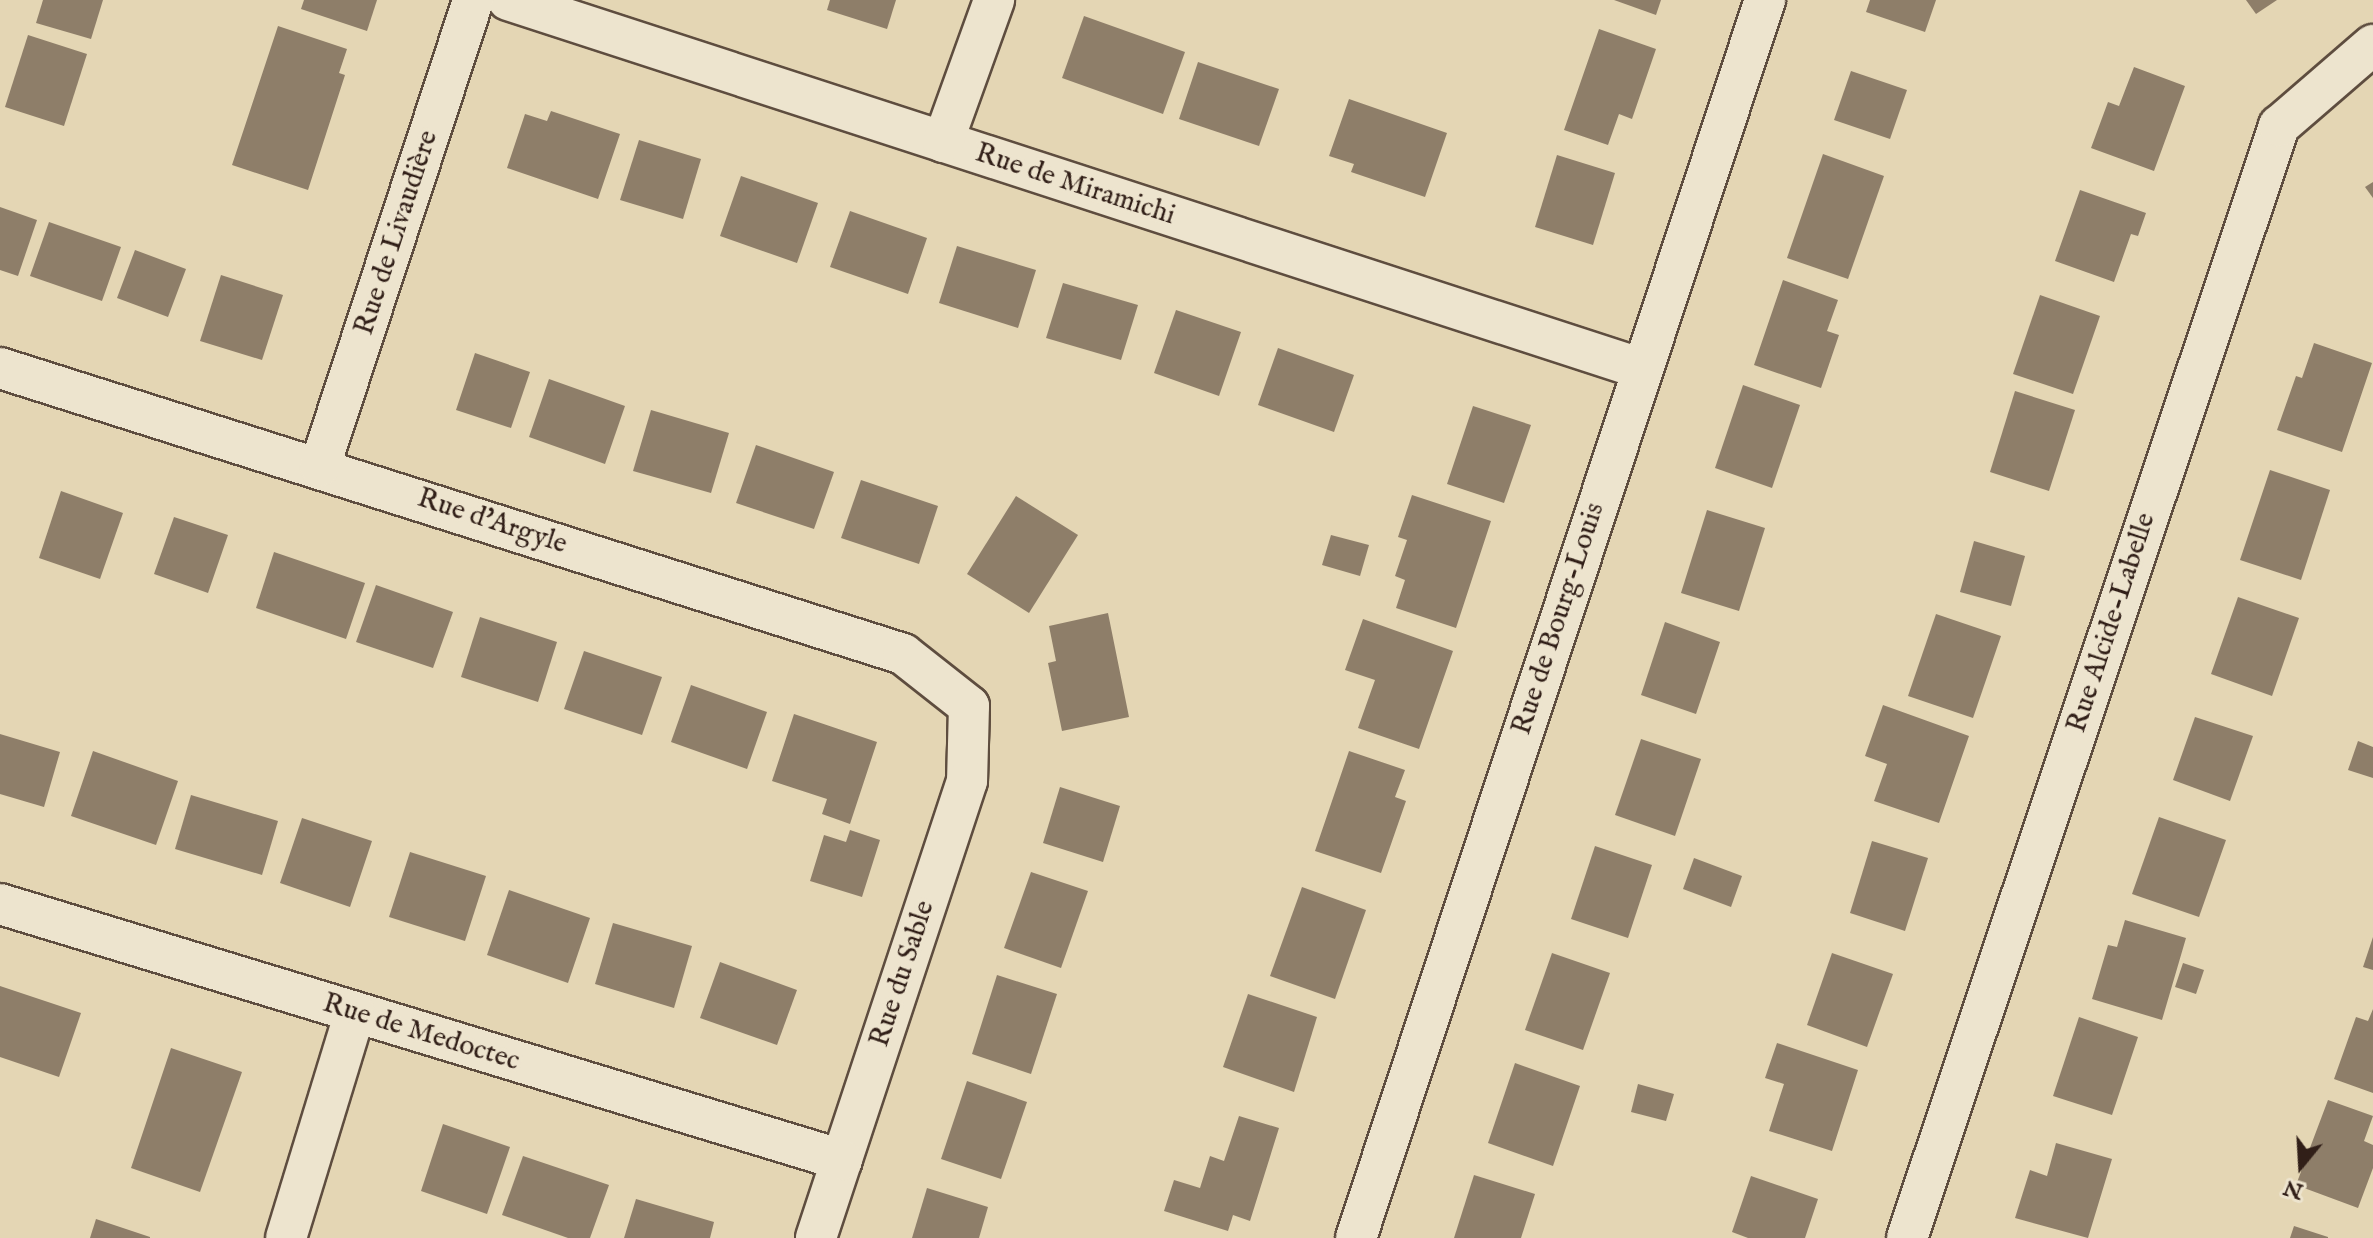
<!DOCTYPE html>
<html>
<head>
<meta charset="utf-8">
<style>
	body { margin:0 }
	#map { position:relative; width:2373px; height:1238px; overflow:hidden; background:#e4d6b4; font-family:"IM FELL English",serif }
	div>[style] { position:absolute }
	.building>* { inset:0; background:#8e7e69 }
	.roads { filter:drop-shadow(2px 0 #5e4d3f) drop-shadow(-2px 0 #5e4d3f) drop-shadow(0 2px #5e4d3f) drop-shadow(0 -2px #5e4d3f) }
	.street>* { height:40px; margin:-20px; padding:0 20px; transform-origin:20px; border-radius:20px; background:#ede4ce }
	span { translate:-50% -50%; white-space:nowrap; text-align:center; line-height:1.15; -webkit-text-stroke:7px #ede4ce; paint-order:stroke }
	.street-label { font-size:28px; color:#311f18 }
	.north { position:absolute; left:2261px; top:1126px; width:80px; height:80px; -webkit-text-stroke:6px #ede4ce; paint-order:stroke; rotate:198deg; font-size:22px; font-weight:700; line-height:32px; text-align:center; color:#311f18 }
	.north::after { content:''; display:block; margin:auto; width:28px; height:36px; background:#311f18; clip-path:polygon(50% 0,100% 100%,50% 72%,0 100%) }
</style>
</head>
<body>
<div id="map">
	<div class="building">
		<div style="clip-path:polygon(43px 0,103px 0,91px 39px,36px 23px)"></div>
		<div style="clip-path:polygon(304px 0,377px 0,367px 31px,301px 9px)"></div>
		<div style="clip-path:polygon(830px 0,896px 0,887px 29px,827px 10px)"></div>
		<div style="clip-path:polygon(1614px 0,1661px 0,1656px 15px)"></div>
		<div style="clip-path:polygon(1870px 0,1936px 0,1925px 32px,1866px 12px)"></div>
		<div style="clip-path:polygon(2246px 0,2277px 0,2256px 14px)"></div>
		<div style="clip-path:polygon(1084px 16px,1185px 52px,1163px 114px,1062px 78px)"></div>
		<div style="clip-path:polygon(278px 26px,347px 49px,339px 73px,345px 75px,308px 190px,232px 165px)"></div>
		<div style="clip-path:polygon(1599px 29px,1656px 49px,1632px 119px,1619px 114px,1608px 145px,1564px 130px)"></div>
		<div style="clip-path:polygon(28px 35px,87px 54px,64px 126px,5px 107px)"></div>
		<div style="clip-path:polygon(1198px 62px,1279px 89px,1259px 146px,1179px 119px)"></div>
		<div style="clip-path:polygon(2134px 67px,2185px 86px,2154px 171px,2091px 148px,2108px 102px,2119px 106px)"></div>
		<div style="clip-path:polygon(1851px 71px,1907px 90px,1890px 139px,1834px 120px)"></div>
		<div style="clip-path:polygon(1349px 99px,1447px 133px,1425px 197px,1351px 172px,1354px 164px,1329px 156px)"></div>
		<div style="clip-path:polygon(551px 111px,620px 134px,598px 199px,507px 168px,525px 114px,547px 121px)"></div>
		<div style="clip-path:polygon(639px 140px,701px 159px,683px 219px,620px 200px)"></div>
		<div style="clip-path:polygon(1823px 154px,1884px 176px,1848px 279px,1787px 258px)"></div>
		<div style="clip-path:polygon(1557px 155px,1615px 173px,1593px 245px,1535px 227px)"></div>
		<div style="clip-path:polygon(741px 176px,818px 203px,797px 263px,720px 236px)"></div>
		<div style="clip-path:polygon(2373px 182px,2373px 198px,2365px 187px)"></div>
		<div style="clip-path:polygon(2080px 190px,2146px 213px,2138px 236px,2131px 234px,2114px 282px,2055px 261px)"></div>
		<div style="clip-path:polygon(0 207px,37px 220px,18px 276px,0 270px)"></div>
		<div style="clip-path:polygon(850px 211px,927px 238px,908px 294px,830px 267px)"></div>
		<div style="clip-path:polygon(49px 222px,121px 247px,102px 301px,30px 276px)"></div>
		<div style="clip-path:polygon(957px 246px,1036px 270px,1018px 328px,939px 303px)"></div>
		<div style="clip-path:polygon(135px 250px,186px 269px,168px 317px,117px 298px)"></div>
		<div style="clip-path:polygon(221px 275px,283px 295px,262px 360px,200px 341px)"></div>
		<div style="clip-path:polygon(1783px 280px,1838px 300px,1827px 331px,1839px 335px,1821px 388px,1754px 365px)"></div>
		<div style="clip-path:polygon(1063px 283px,1138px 305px,1121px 360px,1046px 338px)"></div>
		<div style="clip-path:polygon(2040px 295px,2100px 316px,2073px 394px,2013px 374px)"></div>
		<div style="clip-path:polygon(1176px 310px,1241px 332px,1219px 396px,1154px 373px)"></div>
		<div style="clip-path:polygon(2314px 343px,2372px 363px,2342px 452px,2277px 430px,2296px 376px,2302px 378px)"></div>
		<div style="clip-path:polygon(1278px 348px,1354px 375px,1334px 432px,1258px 405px)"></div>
		<div style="clip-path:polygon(475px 353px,530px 372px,511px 428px,456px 410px)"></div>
		<div style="clip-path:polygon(549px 379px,625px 406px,605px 464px,529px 437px)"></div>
		<div style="clip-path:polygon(1743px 385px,1800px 405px,1772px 488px,1715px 468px)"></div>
		<div style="clip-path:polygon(2015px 391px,2075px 410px,2049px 491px,1990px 472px)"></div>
		<div style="clip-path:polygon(1473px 406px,1531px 425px,1504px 503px,1447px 484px)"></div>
		<div style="clip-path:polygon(651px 410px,729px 433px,711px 493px,633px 471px)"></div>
		<div style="clip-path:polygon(756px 445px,834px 472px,814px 529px,736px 503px)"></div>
		<div style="clip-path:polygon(2270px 470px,2330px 490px,2301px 580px,2240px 560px)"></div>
		<div style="clip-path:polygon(861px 480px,938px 506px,919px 564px,841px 538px)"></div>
		<div style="clip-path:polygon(61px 491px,123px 513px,100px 579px,39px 558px)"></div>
		<div style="clip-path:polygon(1412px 495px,1491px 521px,1456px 628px,1396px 608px,1405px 580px,1395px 576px,1407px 540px,1398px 537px)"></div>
		<div style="clip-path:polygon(1016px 496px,1078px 535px,1029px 613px,967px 574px)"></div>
		<div style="clip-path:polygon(1707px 510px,1765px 528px,1739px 611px,1681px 593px)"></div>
		<div style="clip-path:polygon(174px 517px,228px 535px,208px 593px,154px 574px)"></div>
		<div style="clip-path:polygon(1331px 535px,1369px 545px,1360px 576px,1322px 565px)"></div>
		<div style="clip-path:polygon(1974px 541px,2025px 556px,2011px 606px,1960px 592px)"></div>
		<div style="clip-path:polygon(274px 552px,365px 583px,346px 639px,256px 608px)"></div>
		<div style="clip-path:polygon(376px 585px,453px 612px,433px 668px,356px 642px)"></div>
		<div style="clip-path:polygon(2238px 597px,2299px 618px,2272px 696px,2211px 674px)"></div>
		<div style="clip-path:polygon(1108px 613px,1129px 717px,1062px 731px,1048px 663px,1056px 661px,1049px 626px)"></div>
		<div style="clip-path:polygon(1936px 614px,2001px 636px,1973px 718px,1908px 696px)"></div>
		<div style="clip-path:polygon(480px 617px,557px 642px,538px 702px,461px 677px)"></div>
		<div style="clip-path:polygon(1363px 619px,1453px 651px,1419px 749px,1358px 728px,1375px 680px,1345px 670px)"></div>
		<div style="clip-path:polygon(1665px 622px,1720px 642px,1696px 714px,1641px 695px)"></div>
		<div style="clip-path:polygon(584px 651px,662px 677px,642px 735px,564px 709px)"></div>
		<div style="clip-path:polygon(691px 685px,767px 712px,747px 769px,671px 742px)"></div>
		<div style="clip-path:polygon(1883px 705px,1969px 736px,1939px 823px,1874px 801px,1887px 764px,1865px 756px)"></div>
		<div style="clip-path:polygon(794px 714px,877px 742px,850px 824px,822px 814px,827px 799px,772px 781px)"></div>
		<div style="clip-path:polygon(2195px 717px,2253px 736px,2230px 801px,2173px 780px)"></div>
		<div style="clip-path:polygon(0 734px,60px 752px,44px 807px,0 794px)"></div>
		<div style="clip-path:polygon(1641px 739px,1701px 759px,1675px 836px,1615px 815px)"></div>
		<div style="clip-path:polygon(2358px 741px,2373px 747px,2373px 778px,2348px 770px)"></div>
		<div style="clip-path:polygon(93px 751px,178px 781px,156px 845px,71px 816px)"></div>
		<div style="clip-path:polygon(1349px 751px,1405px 770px,1395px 797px,1406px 801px,1381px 873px,1315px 851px)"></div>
		<div style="clip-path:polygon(1060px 787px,1120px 806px,1103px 862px,1043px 843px)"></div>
		<div style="clip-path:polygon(191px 795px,278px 821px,262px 875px,175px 849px)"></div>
		<div style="clip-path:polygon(2159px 817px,2226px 840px,2199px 917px,2132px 894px)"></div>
		<div style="clip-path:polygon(302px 818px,372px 841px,350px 907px,280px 883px)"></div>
		<div style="clip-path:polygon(850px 830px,880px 840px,862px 897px,810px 881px,824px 835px,846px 842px)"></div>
		<div style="clip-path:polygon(1872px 841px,1928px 858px,1905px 931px,1850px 913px)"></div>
		<div style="clip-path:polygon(1595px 846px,1652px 865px,1628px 938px,1571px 919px)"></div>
		<div style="clip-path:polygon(410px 852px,486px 876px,465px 941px,389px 917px)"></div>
		<div style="clip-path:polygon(1694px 858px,1742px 876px,1731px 907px,1683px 889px)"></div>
		<div style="clip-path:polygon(1031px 872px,1088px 891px,1061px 968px,1004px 948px)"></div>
		<div style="clip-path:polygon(1302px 887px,1366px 910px,1335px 999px,1270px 976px)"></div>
		<div style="clip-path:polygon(509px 890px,590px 918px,568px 983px,487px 955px)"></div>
		<div style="clip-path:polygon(2125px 920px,2186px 938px,2162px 1020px,2092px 999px,2108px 945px,2117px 947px)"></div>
		<div style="clip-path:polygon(613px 923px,692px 946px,674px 1008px,595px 984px)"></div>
		<div style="clip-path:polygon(2373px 937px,2373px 970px,2363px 967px)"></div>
		<div style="clip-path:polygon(1552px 953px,1610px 973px,1583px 1050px,1525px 1030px)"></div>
		<div style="clip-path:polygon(1832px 953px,1893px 974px,1867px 1047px,1807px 1025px)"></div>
		<div style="clip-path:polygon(720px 962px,797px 990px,777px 1045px,700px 1018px)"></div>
		<div style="clip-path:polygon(2183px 963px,2204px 970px,2196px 994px,2175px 987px)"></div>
		<div style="clip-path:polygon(997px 975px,1057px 994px,1031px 1074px,972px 1054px)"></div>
		<div style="clip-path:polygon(0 986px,81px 1013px,59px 1077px,0 1057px)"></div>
		<div style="clip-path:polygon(1248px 994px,1317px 1017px,1294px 1092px,1223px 1067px)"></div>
		<div style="clip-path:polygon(2373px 1009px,2373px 1093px,2334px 1079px,2356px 1017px,2368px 1021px)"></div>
		<div style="clip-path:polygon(2079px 1017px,2138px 1037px,2112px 1115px,2053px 1096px)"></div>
		<div style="clip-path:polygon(1777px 1043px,1858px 1070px,1832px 1151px,1769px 1131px,1784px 1084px,1765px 1078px)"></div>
		<div style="clip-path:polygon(171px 1048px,242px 1072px,200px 1192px,131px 1168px)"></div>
		<div style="clip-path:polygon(1515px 1063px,1580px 1086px,1553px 1166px,1488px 1143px)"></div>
		<div style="clip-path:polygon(967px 1081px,1027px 1102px,1001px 1179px,941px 1159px)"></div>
		<div style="clip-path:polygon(1638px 1084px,1674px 1094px,1666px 1121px,1631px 1112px)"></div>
		<div style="clip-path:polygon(2328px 1100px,2373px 1116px,2364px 1141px,2373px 1145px,2373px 1168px,2358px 1208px,2296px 1185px)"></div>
		<div style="clip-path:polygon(1239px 1116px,1279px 1128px,1250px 1221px,1233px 1215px,1228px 1231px,1164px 1211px,1174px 1180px,1200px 1188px,1210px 1156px,1224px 1161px)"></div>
		<div style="clip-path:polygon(443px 1124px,510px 1147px,487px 1214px,421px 1191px)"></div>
		<div style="clip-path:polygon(2056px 1143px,2112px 1159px,2088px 1238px,2015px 1218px,2030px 1170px,2047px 1176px)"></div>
		<div style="clip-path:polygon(523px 1156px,609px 1185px,590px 1238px,568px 1238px,502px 1215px)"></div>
		<div style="clip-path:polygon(1474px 1175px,1535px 1194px,1521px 1238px,1454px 1238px)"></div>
		<div style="clip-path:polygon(1751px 1176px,1818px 1199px,1805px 1238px,1748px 1238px,1732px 1232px)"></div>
		<div style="clip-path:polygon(927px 1188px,988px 1207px,979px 1238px,912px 1238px)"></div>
		<div style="clip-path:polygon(636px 1199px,714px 1222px,710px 1238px,624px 1238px)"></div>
		<div style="clip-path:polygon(96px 1219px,150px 1237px,150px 1238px,90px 1238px)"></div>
		<div style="clip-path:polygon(2294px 1226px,2328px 1237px,2328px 1238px,2290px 1238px)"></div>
	</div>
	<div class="roads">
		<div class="street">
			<div style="left:508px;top:0;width:1193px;rotate:18.02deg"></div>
			<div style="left:943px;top:142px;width:151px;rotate:-70.2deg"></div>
			<div style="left:0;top:368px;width:947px;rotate:17.57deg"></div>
			<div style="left:903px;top:654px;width:84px;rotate:38.2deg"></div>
			<div style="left:969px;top:706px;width:75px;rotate:91.5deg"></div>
			<div style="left:967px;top:781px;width:481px;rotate:108.3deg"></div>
			<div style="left:320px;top:466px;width:490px;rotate:-71.8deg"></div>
			<div style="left:0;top:904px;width:880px;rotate:16.91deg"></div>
			<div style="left:286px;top:1238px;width:235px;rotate:-73deg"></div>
			<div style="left:1356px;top:1238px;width:1304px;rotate:-71.72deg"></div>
			<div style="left:1907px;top:1238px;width:1173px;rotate:-71.5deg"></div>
			<div style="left:2279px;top:126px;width:124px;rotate:-40.8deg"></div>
		</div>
	</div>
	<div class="street-label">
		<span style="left:1075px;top:185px;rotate:18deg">Rue de Miramichi</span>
		<span style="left:397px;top:233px;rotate:-72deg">Rue de Livaudière</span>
		<span style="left:492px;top:522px;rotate:18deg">Rue d'Argyle</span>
		<span style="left:1559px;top:619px;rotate:-72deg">Rue de Bourg-Louis</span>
		<span style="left:2112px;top:623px;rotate:-72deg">Rue Alcide-Labelle</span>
		<span style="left:903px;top:974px;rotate:-72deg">Rue du Sable</span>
		<span style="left:421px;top:1033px;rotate:17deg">Rue de Medoctec</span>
	</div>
	<div class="north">N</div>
</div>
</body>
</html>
